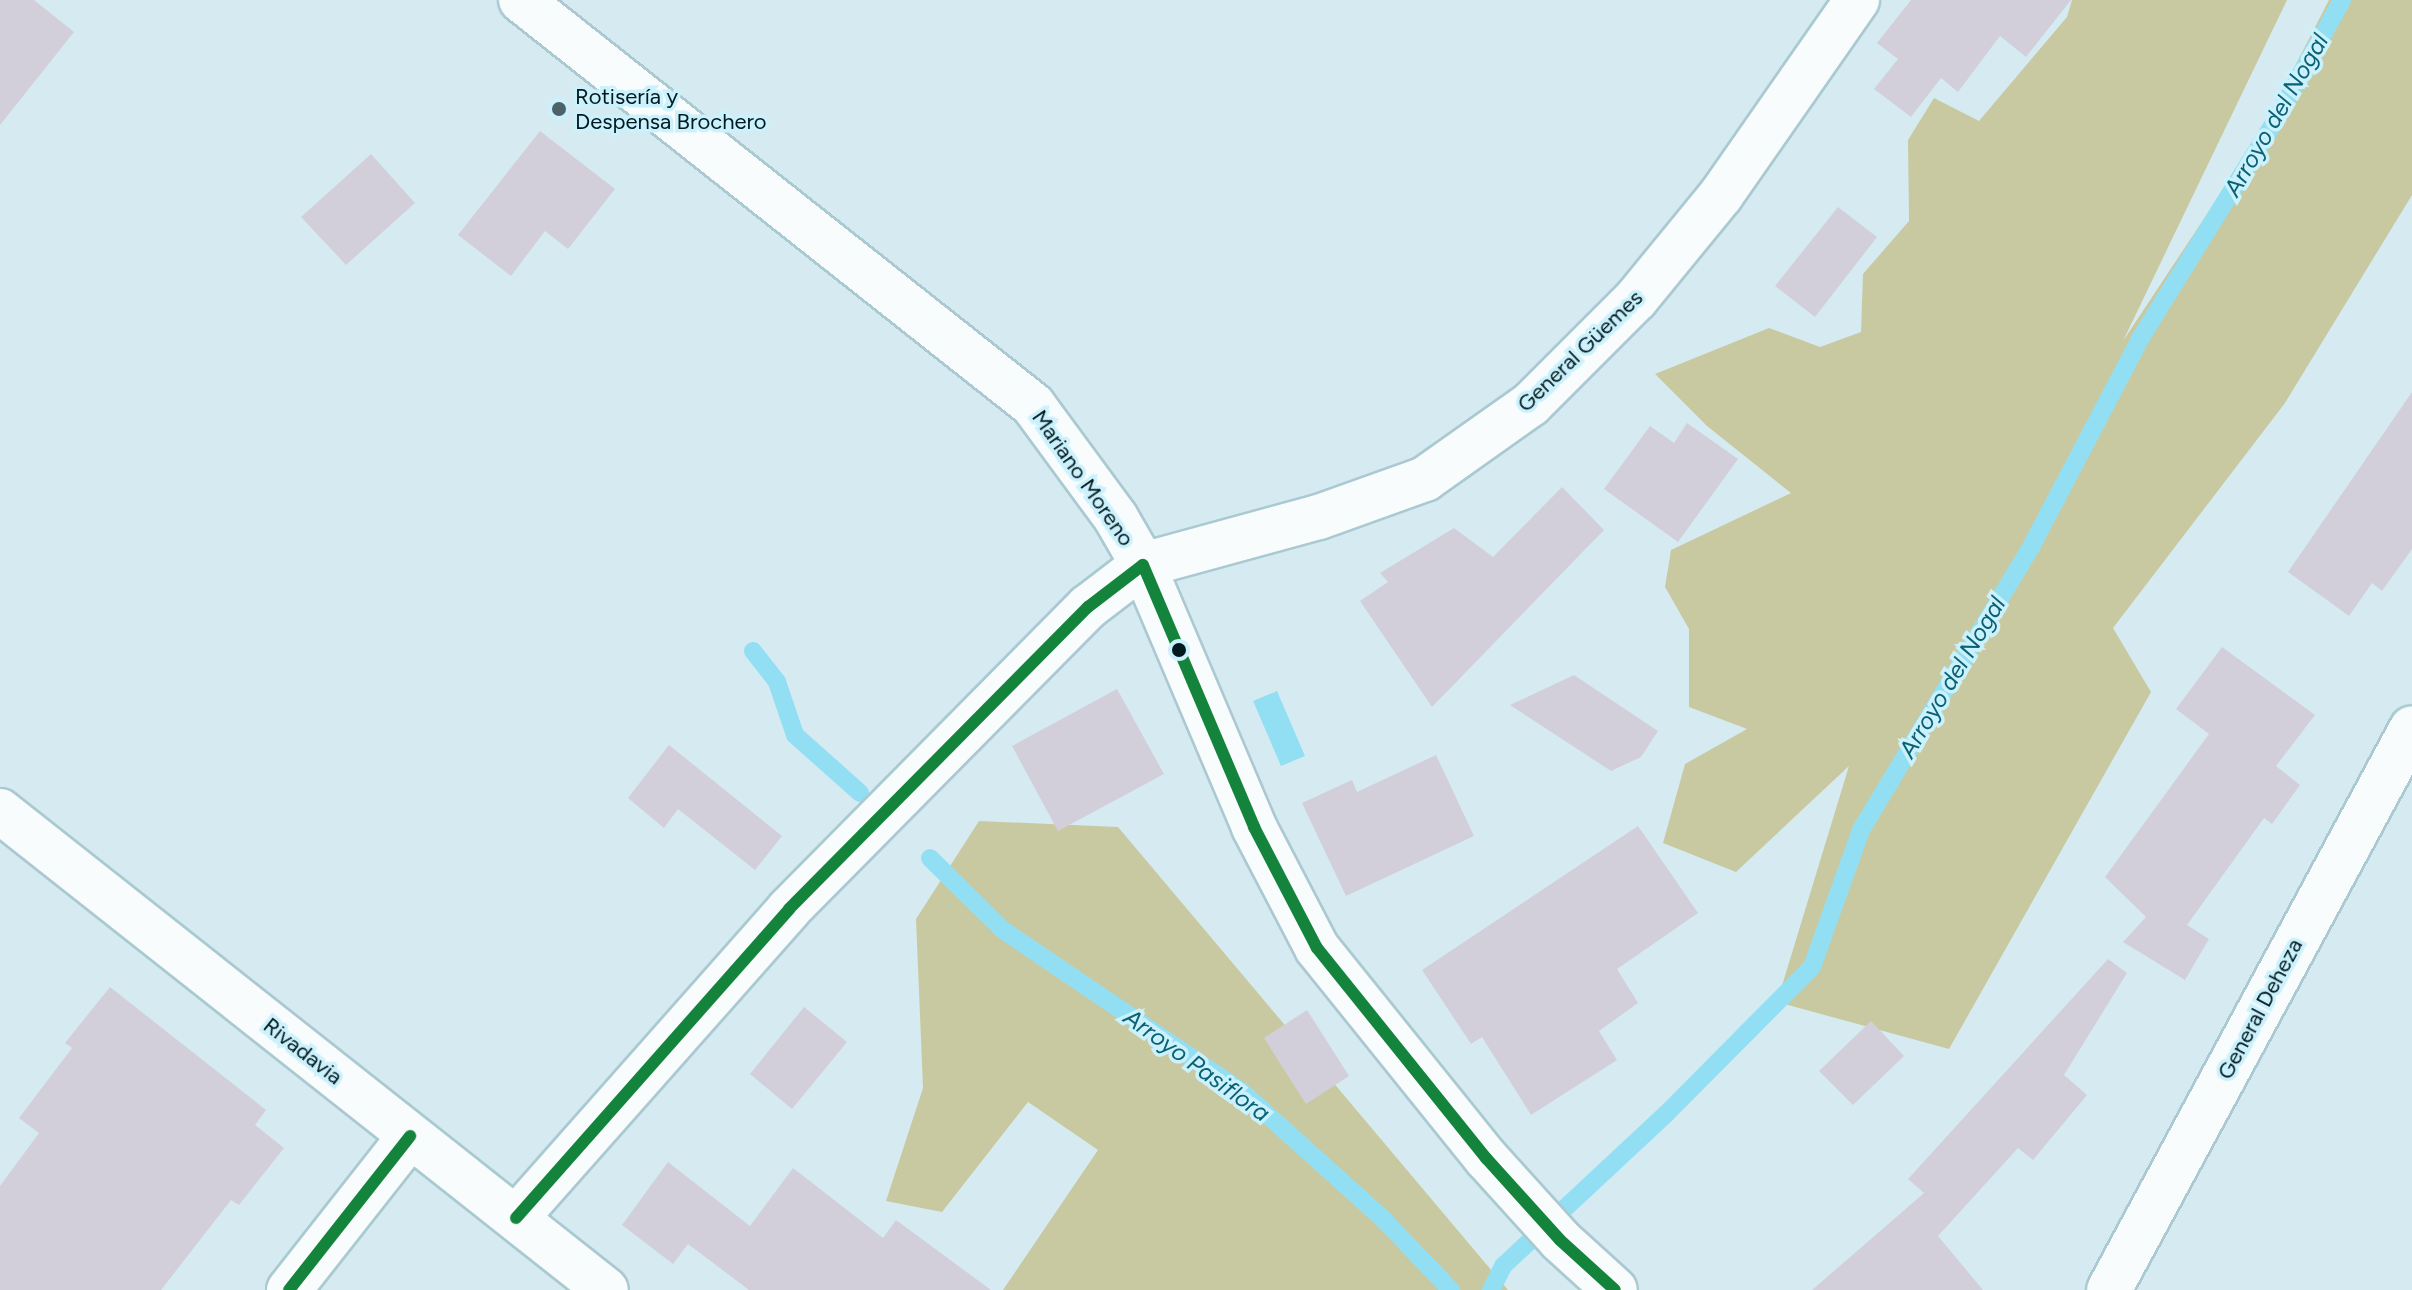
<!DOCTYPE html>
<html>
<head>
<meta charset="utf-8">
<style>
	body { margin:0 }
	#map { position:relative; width:2412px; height:1290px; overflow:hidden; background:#d5ebf1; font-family:Figtree,sans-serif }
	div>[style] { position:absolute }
	.forest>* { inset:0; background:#c9c9a1 }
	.water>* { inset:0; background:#92dff4 }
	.stream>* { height:18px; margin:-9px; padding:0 9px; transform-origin:9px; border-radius:9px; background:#92dff4 }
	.building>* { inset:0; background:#d2cfdb }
	.roads { filter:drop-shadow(2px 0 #aac9d1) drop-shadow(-2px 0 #aac9d1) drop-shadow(0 2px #aac9d1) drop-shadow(0 -2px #aac9d1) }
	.minor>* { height:44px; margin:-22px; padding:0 22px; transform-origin:22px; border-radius:22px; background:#f9fcfd }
	.bus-1>* { height:12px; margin:-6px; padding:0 6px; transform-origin:6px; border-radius:6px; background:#14843c }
	.dots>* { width:22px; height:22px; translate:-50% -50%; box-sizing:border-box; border:4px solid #caf1fc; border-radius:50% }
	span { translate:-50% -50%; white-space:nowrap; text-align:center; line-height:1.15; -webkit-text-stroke:7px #caf1fc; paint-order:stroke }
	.poi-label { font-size:22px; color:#02191f }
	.left { translate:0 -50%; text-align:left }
	.street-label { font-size:22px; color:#02191f }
	.water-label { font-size:24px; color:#0a6174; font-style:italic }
</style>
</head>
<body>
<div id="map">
	<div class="forest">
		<div style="clip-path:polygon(2072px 0,2287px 0,2123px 341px,2260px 134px,2329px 0,2412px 0,2412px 195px,2285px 403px,2113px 628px,2151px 692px,1949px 1049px,1777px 1002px,1849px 766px,1736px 872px,1663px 843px,1685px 764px,1747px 729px,1689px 707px,1689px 629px,1665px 587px,1671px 550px,1791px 493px,1707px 426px,1655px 374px,1769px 328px,1820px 347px,1861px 332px,1863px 274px,1909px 221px,1908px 140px,1934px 98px,1979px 121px,2067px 17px)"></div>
		<div style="clip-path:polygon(979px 821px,1118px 827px,1508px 1290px,1003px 1290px,1098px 1150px,1028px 1102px,942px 1212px,886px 1201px,923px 1088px,916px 919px)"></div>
	</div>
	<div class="water">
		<div style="clip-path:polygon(1277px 691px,1305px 756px,1281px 766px,1253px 701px)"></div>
	</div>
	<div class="stream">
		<div style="left:753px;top:651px;width:39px;rotate:52deg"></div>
		<div style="left:777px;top:682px;width:56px;rotate:71.2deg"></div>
		<div style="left:795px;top:735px;width:87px;rotate:41.7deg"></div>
		<div style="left:930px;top:858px;width:103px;rotate:44.6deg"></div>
		<div style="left:1003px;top:930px;width:287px;rotate:34.1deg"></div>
		<div style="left:1241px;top:1091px;width:188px;rotate:42deg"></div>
		<div style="left:1381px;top:1217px;width:101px;rotate:46.2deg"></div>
		<div style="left:1491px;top:1290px;width:27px;rotate:-63deg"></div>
		<div style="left:1503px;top:1266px;width:223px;rotate:-43deg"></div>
		<div style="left:1666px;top:1114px;width:207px;rotate:-45.2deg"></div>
		<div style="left:1812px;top:967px;width:145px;rotate:-70.3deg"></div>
		<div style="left:1861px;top:830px;width:332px;rotate:-59deg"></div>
		<div style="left:2032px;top:545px;width:233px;rotate:-62.3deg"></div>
		<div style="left:2140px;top:339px;width:256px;rotate:-58.2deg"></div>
		<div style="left:2275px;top:121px;width:138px;rotate:-61deg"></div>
	</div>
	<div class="building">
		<div style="clip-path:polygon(0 0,34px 0,74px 32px,0 125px)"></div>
		<div style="clip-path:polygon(1911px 0,2071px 0,2026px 57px,2000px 36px,1958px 92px,1941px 78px,1911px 117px,1874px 89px,1898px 59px,1877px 43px)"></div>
		<div style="clip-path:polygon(540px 131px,615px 189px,568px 249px,545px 231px,511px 276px,458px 235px)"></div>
		<div style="clip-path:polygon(371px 154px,415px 203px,346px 265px,301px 217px)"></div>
		<div style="clip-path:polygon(1838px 207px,1877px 237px,1815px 317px,1775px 286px)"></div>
		<div style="clip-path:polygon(2412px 392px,2412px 549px,2382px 591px,2372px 583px,2349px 616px,2288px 572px)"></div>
		<div style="clip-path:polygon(1687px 423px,1738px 459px,1678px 542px,1604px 489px,1650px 426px,1674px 443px)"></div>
		<div style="clip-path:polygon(1562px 487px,1604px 530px,1432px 707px,1360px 601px,1388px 582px,1380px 573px,1454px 528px,1493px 557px)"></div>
		<div style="clip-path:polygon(2222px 647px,2315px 715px,2276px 766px,2300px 785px,2272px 824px,2264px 818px,2187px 925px,2209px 939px,2185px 980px,2123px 942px,2146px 917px,2105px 877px,2209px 734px,2176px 709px)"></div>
		<div style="clip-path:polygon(1574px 675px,1658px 731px,1641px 757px,1611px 771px,1510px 705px)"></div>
		<div style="clip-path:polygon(1117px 689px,1164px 774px,1058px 831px,1012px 746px)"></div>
		<div style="clip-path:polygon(669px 745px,782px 836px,755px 870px,678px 809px,664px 828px,628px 798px)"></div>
		<div style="clip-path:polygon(1436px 755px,1474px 836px,1346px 896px,1302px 803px,1352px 780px,1357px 792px)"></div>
		<div style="clip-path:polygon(1638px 826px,1698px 913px,1617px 969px,1638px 1003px,1599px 1031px,1617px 1060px,1531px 1115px,1482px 1037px,1471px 1044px,1422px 970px)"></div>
		<div style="clip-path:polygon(2108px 959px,2127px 973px,2064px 1075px,2087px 1095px,2033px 1160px,2018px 1148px,1938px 1236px,1983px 1290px,1812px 1290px,1924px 1193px,1908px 1179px)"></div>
		<div style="clip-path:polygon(110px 987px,266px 1110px,255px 1125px,284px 1148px,239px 1205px,231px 1200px,161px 1290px,0 1290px,0 1186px,39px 1133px,19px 1118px,72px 1048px,65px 1043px)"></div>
		<div style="clip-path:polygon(804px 1007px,847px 1042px,792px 1109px,750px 1074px)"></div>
		<div style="clip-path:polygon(1307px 1010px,1349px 1076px,1306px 1104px,1264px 1038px)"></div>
		<div style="clip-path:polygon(1871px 1021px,1904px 1056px,1853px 1105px,1819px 1071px)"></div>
		<div style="clip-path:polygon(668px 1162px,750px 1226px,793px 1168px,883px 1238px,896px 1220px,991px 1290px,749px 1290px,688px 1244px,673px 1264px,622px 1225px)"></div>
	</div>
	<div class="roads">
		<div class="minor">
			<div style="left:521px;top:0;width:653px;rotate:38.34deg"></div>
			<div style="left:1033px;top:405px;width:140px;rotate:53.7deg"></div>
			<div style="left:1116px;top:518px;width:54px;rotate:60.1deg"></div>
			<div style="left:1143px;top:565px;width:285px;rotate:67deg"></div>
			<div style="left:1254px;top:827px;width:136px;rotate:62.5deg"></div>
			<div style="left:1317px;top:948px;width:270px;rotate:51.2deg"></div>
			<div style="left:1486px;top:1158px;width:110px;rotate:47.9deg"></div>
			<div style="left:1560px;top:1240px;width:74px;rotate:42.3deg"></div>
			<div style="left:0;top:811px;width:772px;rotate:38.32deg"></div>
			<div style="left:516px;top:1218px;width:412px;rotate:-48.5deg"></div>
			<div style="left:789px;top:909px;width:425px;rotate:-45.3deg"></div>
			<div style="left:1088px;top:607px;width:69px;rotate:-37.4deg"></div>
			<div style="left:1143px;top:565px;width:182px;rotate:-15.3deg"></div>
			<div style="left:1319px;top:517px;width:113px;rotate:-19.7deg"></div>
			<div style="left:1425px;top:479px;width:130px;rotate:-35.3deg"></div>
			<div style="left:1531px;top:404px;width:148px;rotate:-45deg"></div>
			<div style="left:1636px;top:299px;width:134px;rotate:-50.7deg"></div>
			<div style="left:1721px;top:195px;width:238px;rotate:-55.1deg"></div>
			<div style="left:289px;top:1290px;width:196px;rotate:-51.8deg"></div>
			<div style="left:2109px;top:1290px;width:638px;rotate:-61.67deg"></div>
		</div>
	</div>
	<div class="bus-1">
		<div style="left:1143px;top:565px;width:285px;rotate:67deg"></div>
		<div style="left:1254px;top:827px;width:136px;rotate:62.5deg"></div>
		<div style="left:1317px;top:948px;width:270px;rotate:51.2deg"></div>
		<div style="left:1486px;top:1158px;width:110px;rotate:47.9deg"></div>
		<div style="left:1560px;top:1240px;width:74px;rotate:42.3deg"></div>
		<div style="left:516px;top:1218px;width:412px;rotate:-48.5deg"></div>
		<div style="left:789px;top:909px;width:425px;rotate:-45.3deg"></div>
		<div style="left:1088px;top:607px;width:69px;rotate:-37.4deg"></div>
		<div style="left:289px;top:1290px;width:196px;rotate:-51.8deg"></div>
	</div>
	<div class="dots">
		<div style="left:559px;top:109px;background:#4c6268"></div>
		<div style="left:1179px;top:650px;background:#02191f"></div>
	</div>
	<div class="poi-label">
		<span class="left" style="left:575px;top:109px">Rotisería y<br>Despensa Brochero</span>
	</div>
	<div class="street-label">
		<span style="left:1580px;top:351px;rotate:-44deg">General Güemes</span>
		<span style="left:1083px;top:478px;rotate:55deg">Mariano Moreno</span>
		<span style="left:2260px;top:1009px;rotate:-62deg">General Deheza</span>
		<span style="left:303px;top:1051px;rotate:38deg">Rivadavia</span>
	</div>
	<div class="water-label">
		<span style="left:2276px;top:115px;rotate:-60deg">Arroyo del Nogal</span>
		<span style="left:1952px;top:677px;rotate:-59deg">Arroyo del Nogal</span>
		<span style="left:1197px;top:1065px;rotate:36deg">Arroyo Pasiflora</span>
	</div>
</div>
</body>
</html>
